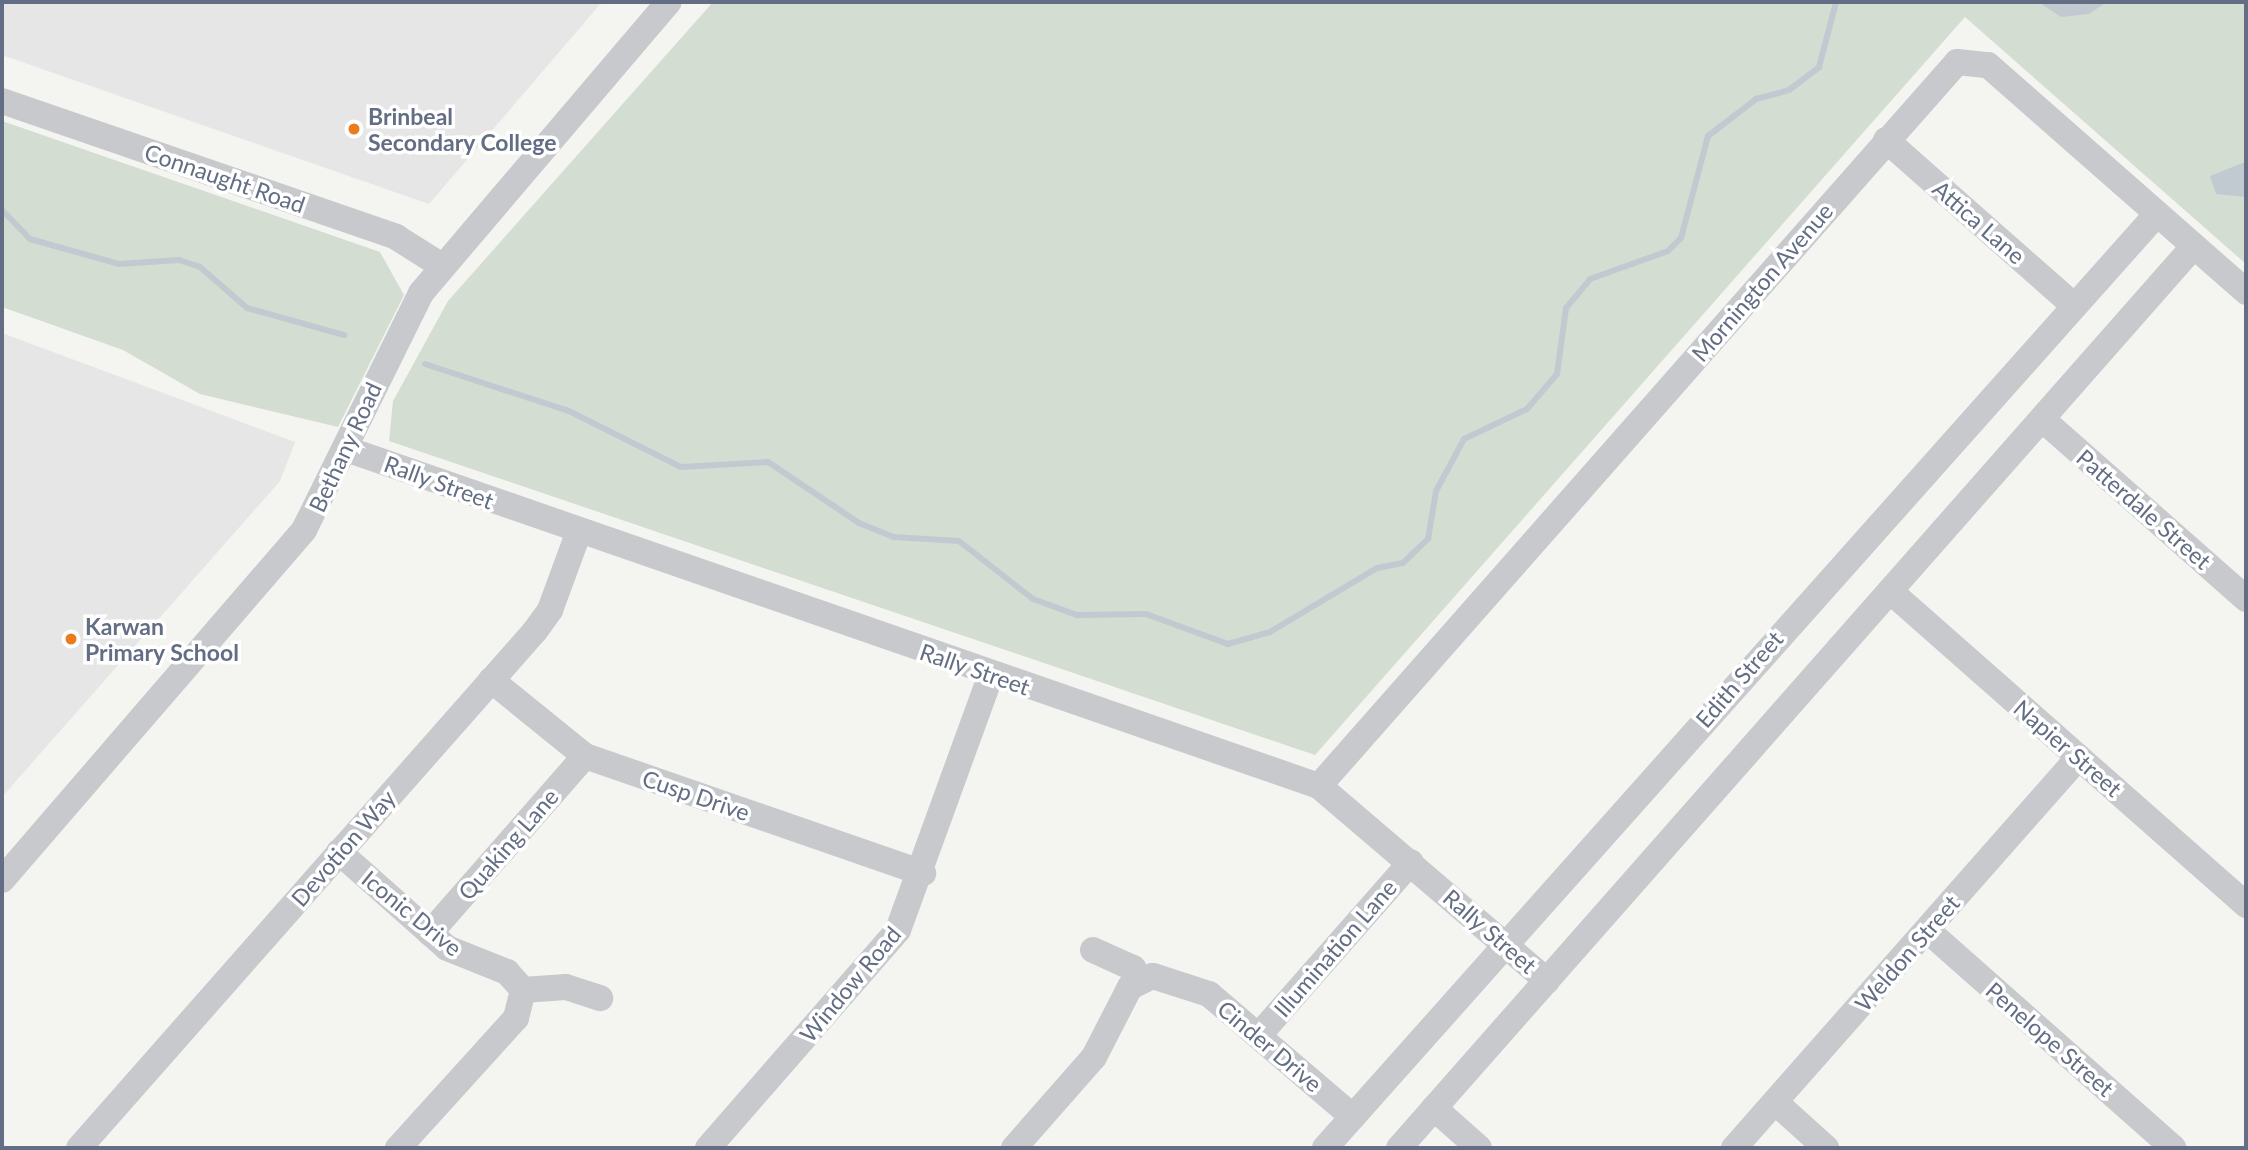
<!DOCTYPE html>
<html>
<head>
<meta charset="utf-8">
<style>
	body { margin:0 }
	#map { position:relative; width:2248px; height:1150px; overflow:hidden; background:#f4f5f1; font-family:Lato,sans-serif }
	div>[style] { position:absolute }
	.built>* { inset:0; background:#e5e6e5 }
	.green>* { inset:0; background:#d4ddd2 }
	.water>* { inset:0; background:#c2cad1 }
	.stream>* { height:6px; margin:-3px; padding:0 3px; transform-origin:3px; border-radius:3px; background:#c2cad1 }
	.minor>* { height:26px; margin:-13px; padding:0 13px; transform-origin:13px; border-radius:13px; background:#c7c9cd }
	.dots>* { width:19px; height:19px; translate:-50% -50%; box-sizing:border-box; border:4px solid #fff; border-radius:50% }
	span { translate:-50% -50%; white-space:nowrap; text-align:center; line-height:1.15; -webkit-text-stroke:7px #fff; paint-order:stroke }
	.poi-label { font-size:23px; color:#636e84; font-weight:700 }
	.left { translate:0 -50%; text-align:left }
	.street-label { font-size:23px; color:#636e84 }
	.frame { position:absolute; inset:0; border:4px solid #636e84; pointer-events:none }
</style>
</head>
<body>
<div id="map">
	<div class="built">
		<div style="clip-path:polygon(2px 2px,602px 2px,429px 204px,2px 55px)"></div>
		<div style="clip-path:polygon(2px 333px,295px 442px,280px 481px,2px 797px)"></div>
	</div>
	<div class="green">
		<div style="clip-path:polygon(713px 2px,2246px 2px,2246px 264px,1965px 17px,1315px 755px,389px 441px,393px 401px,448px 301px)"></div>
		<div style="clip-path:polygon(2px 121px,380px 252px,404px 295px,338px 427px,200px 394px,123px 350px,2px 307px)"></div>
	</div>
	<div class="water">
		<div style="clip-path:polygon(2107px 2px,2089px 14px,2061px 17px,2040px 3px)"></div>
		<div style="clip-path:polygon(2245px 162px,2246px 197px,2216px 194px,2210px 176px)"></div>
	</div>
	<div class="stream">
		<div style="left:2px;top:210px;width:40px;rotate:46deg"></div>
		<div style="left:30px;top:239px;width:92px;rotate:15.7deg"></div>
		<div style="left:119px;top:264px;width:60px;rotate:-3.8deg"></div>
		<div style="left:179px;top:260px;width:22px;rotate:18deg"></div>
		<div style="left:200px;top:267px;width:62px;rotate:41.1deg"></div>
		<div style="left:247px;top:308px;width:101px;rotate:15.6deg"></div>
		<div style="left:425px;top:364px;width:151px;rotate:18.1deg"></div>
		<div style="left:569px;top:411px;width:125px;rotate:26.6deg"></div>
		<div style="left:681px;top:467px;width:87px;rotate:-3.3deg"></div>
		<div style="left:768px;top:462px;width:110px;rotate:33.8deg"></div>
		<div style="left:859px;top:523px;width:38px;rotate:22deg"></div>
		<div style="left:894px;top:537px;width:65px;rotate:3.5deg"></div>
		<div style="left:959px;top:541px;width:94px;rotate:38.1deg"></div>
		<div style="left:1033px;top:599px;width:47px;rotate:20deg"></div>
		<div style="left:1077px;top:615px;width:69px;rotate:-0.8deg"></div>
		<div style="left:1146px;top:614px;width:87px;rotate:20.1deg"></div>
		<div style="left:1228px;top:644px;width:44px;rotate:-15.9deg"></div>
		<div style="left:1270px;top:632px;width:125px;rotate:-30.9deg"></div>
		<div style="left:1377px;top:568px;width:26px;rotate:-11deg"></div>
		<div style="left:1403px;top:563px;width:35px;rotate:-44deg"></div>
		<div style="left:1428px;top:539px;width:49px;rotate:-80.5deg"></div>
		<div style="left:1436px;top:491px;width:59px;rotate:-61.7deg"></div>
		<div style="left:1464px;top:439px;width:70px;rotate:-25.5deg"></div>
		<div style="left:1527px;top:409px;width:46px;rotate:-49.4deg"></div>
		<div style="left:1557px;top:374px;width:67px;rotate:-82.2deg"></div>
		<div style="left:1566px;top:308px;width:38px;rotate:-50deg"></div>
		<div style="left:1590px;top:279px;width:83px;rotate:-19.7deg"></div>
		<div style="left:1668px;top:251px;width:18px;rotate:-45deg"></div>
		<div style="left:1681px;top:238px;width:106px;rotate:-75.2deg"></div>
		<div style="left:1708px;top:136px;width:61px;rotate:-37.6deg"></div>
		<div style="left:1756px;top:99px;width:34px;rotate:-15deg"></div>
		<div style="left:1789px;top:90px;width:38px;rotate:-37deg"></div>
		<div style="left:1819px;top:67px;width:67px;rotate:-75.3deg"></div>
	</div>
	<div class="minor">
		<div style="left:2px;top:101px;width:417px;rotate:19deg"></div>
		<div style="left:396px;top:237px;width:54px;rotate:32.2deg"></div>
		<div style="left:1886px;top:140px;width:248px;rotate:41.4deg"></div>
		<div style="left:2042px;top:419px;width:272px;rotate:41.4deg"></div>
		<div style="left:349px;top:450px;width:1027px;rotate:19.11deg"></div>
		<div style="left:1319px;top:786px;width:300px;rotate:40.5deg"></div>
		<div style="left:1890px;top:591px;width:475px;rotate:41.4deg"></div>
		<div style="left:491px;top:680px;width:121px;rotate:39deg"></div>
		<div style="left:585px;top:756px;width:358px;rotate:19.1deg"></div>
		<div style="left:1319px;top:786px;width:965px;rotate:-48.61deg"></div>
		<div style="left:1957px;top:62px;width:31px;rotate:6deg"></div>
		<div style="left:1988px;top:65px;width:344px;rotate:41.3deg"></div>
		<div style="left:339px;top:852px;width:144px;rotate:41.6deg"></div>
		<div style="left:447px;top:948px;width:65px;rotate:21.8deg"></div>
		<div style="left:507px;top:972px;width:24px;rotate:48deg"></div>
		<div style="left:523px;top:990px;width:29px;rotate:104deg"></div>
		<div style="left:516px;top:1018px;width:176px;rotate:132.2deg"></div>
		<div style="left:2px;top:880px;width:462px;rotate:-49.2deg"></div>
		<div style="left:304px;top:530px;width:264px;rotate:-63.7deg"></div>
		<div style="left:421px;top:293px;width:382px;rotate:-49.6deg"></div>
		<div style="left:1927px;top:930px;width:329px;rotate:41.5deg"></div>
		<div style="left:430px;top:933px;width:235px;rotate:-48.8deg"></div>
		<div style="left:1093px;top:950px;width:44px;rotate:24.2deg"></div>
		<div style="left:1133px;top:968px;width:13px;rotate:58deg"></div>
		<div style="left:523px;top:990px;width:43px;rotate:-4deg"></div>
		<div style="left:566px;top:987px;width:36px;rotate:18deg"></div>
		<div style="left:1259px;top:1035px;width:230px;rotate:-48.7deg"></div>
		<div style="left:1775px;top:1102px;width:69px;rotate:42deg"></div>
		<div style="left:1434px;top:1108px;width:60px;rotate:41.6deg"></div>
		<div style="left:79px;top:1148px;width:689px;rotate:-48.59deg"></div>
		<div style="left:535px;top:631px;width:26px;rotate:-54deg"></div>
		<div style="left:550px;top:610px;width:84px;rotate:-69.8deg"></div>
		<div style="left:708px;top:1148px;width:289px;rotate:-48.9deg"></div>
		<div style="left:898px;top:930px;width:271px;rotate:-70deg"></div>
		<div style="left:1014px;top:1148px;width:121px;rotate:-48.7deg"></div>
		<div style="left:1094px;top:1057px;width:79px;rotate:-62.8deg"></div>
		<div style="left:1130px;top:987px;width:25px;rotate:-26deg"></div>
		<div style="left:1153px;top:976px;width:59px;rotate:17.8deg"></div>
		<div style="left:1209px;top:994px;width:189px;rotate:40.5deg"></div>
		<div style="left:1325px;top:1148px;width:1251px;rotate:-48.31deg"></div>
		<div style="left:1399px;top:1148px;width:1202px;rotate:-48.61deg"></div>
		<div style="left:1734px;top:1148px;width:521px;rotate:-48.58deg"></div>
	</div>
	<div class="dots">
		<div style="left:354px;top:129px;background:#eb7b1c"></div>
		<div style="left:71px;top:639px;background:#eb7b1c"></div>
	</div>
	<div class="poi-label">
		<span class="left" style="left:368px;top:129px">Brinbeal<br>Secondary College</span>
		<span class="left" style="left:85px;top:639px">Karwan<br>Primary School</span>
	</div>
	<div class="street-label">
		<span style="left:225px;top:178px;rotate:19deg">Connaught Road</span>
		<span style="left:1979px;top:222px;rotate:41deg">Attica Lane</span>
		<span style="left:1762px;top:282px;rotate:-49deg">Mornington Avenue</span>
		<span style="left:345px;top:447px;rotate:-65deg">Bethany Road</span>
		<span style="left:439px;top:482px;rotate:20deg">Rally Street</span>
		<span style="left:2144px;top:509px;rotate:41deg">Patterdale Street</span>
		<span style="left:975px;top:669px;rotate:19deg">Rally Street</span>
		<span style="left:1739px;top:679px;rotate:-49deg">Edith Street</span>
		<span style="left:2068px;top:748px;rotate:41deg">Napier Street</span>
		<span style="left:696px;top:795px;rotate:19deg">Cusp Drive</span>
		<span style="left:508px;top:844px;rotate:-49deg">Quaking Lane</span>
		<span style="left:343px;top:848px;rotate:-49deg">Devotion Way</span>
		<span style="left:412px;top:913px;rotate:39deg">Iconic Drive</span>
		<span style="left:1490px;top:931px;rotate:41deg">Rally Street</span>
		<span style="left:1335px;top:948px;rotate:-49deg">Illumination Lane</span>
		<span style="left:1907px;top:953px;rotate:-49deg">Weldon Street</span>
		<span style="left:850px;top:984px;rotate:-50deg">Window Road</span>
		<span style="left:2050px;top:1039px;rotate:41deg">Penelope Street</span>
		<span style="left:1270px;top:1046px;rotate:40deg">Cinder Drive</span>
	</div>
	<div class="frame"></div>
</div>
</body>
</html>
